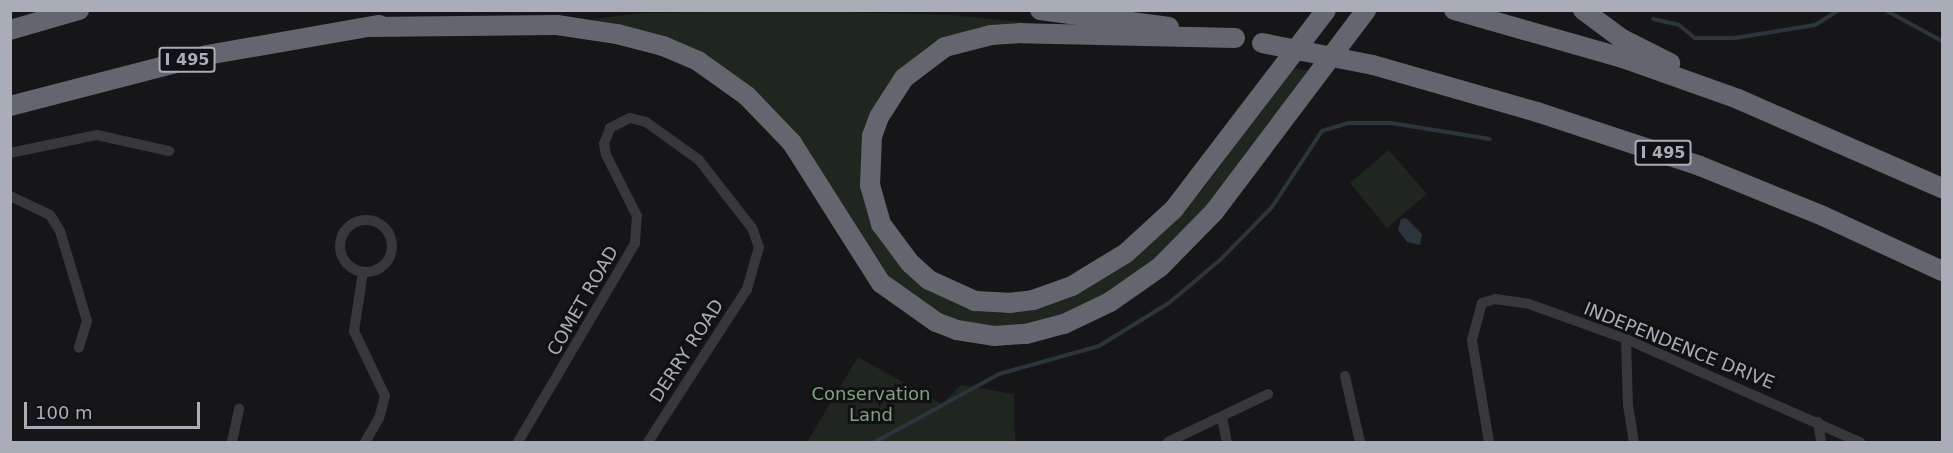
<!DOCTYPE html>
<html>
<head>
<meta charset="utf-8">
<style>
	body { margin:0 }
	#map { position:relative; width:1953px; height:453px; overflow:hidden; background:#161618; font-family:"DejaVu Sans",sans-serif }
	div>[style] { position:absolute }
	.green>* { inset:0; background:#1e261f }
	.water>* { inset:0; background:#2c353c }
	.stream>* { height:4px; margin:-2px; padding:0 2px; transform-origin:2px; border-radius:2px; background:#2c353c }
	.street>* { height:10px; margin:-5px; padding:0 5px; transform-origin:5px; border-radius:5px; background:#37383d }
	.street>.ring { margin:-5px; padding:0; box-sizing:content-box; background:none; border:10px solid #37383d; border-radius:50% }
	.highway>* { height:20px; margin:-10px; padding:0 10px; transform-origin:10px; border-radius:10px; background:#63666e }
	.highway-bridge>* { height:20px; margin:-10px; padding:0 10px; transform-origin:10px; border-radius:10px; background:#63666e }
	span { translate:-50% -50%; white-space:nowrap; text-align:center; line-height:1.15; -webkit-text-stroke:6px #111113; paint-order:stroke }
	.shield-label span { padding:2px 4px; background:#111113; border:2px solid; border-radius:4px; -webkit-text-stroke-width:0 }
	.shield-label { font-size:16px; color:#a8adb8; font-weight:700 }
	.street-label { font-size:18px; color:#a8adb8 }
	.park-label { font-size:18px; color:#7fa381 }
	.frame { position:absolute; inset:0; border:12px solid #a8adb8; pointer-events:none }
	.scale { position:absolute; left:24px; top:402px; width:176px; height:27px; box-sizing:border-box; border:3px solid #a8adb8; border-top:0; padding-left:8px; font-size:18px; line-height:21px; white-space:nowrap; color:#a8adb8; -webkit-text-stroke:4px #111113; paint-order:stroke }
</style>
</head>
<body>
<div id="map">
	<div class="green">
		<div style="clip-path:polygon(803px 11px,951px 15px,1041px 24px,977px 28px,952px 37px,907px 67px,866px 177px,917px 274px,1022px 306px,1169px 225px,1203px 189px,1292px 68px,1314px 72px,1166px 258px,1068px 317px,1000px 328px,963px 322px,927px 307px,893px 281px,871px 254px,798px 140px,771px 107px,709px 56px,672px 40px,592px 19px,644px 13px)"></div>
		<div style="clip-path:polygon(1389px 150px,1427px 194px,1387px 228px,1350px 183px)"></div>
		<div style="clip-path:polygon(858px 357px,942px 404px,961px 385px,1014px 394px,1015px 442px,807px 442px)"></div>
	</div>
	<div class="water">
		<div style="clip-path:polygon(1406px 218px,1422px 234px,1420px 245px,1407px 242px,1398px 230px,1401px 219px)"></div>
	</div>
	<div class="stream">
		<div style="left:1885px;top:10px;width:65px;rotate:28.5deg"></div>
		<div style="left:1653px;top:19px;width:27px;rotate:13deg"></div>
		<div style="left:1679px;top:25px;width:21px;rotate:39deg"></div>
		<div style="left:1695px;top:38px;width:40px"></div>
		<div style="left:1735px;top:38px;width:81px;rotate:-9.2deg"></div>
		<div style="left:1815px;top:25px;width:28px;rotate:-32deg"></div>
		<div style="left:875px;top:442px;width:141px;rotate:-28.7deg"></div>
		<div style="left:999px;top:374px;width:104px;rotate:-15.6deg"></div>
		<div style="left:1099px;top:346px;width:82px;rotate:-31.6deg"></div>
		<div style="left:1169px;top:303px;width:67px;rotate:-40.1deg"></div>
		<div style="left:1220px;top:260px;width:74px;rotate:-45.5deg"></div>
		<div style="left:1272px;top:207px;width:91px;rotate:-56.7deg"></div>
		<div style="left:1322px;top:131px;width:27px;rotate:-17deg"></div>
		<div style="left:1348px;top:123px;width:43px"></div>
		<div style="left:1391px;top:123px;width:100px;rotate:9.2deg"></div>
	</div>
	<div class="street">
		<div style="left:10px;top:153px;width:89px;rotate:-11.7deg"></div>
		<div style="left:97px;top:135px;width:74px;rotate:12.5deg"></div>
		<div style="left:10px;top:196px;width:44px;rotate:25.4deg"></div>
		<div style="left:50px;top:215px;width:19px;rotate:58deg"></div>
		<div style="left:60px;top:231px;width:94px;rotate:73.3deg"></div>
		<div style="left:87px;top:321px;width:28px;rotate:107deg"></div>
		<div class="ring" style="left:340px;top:220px;width:42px;height:42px"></div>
		<div style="left:363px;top:272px;width:60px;rotate:98.7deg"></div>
		<div style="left:354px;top:331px;width:72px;rotate:64.5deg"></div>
		<div style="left:385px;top:396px;width:23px;rotate:105deg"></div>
		<div style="left:379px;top:418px;width:28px;rotate:120deg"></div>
		<div style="left:1626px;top:339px;width:66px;rotate:88.3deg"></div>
		<div style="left:1628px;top:405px;width:37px;rotate:81deg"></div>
		<div style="left:1345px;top:376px;width:68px;rotate:77.2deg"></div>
		<div style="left:1222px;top:417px;width:25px;rotate:79deg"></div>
		<div style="left:1818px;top:422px;width:20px;rotate:81deg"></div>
		<div style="left:232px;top:442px;width:34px;rotate:-78deg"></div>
		<div style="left:518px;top:442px;width:231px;rotate:-59.5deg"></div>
		<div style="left:635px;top:243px;width:27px;rotate:-86deg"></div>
		<div style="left:637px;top:216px;width:68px;rotate:-116.9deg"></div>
		<div style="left:606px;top:155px;width:11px;rotate:-100deg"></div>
		<div style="left:604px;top:144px;width:17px;rotate:-69deg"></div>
		<div style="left:610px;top:128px;width:22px;rotate:-27deg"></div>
		<div style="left:630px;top:118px;width:16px;rotate:14deg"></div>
		<div style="left:646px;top:122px;width:65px;rotate:35.6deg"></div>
		<div style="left:699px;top:160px;width:86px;rotate:52.1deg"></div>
		<div style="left:752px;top:228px;width:20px;rotate:70deg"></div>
		<div style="left:759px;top:247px;width:44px;rotate:105.9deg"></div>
		<div style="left:747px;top:289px;width:182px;rotate:122.9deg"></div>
		<div style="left:1168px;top:442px;width:111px;rotate:-25.6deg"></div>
		<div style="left:1489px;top:442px;width:103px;rotate:-99.5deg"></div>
		<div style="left:1472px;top:340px;width:38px;rotate:-75deg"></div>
		<div style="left:1482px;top:303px;width:14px;rotate:-17deg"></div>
		<div style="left:1495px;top:299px;width:34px;rotate:8deg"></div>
		<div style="left:1529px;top:304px;width:103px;rotate:19.8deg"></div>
		<div style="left:1626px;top:339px;width:256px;rotate:23.8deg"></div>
	</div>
	<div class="highway">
		<div style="left:1040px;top:10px;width:130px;rotate:7.5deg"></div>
		<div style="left:1454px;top:10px;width:176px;rotate:15.9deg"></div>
		<div style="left:1623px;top:58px;width:122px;rotate:19.6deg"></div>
		<div style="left:1738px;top:99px;width:223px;rotate:23.6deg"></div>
		<div style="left:1583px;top:10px;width:49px;rotate:36.6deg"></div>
		<div style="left:1622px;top:39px;width:54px;rotate:26.6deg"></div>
		<div style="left:368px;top:27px;width:189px;rotate:-0.6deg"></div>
		<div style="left:557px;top:25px;width:61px;rotate:8.5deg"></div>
		<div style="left:617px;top:34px;width:48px;rotate:14.6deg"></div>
		<div style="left:663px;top:46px;width:38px;rotate:23deg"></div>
		<div style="left:698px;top:61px;width:60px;rotate:35.5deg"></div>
		<div style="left:747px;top:96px;width:65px;rotate:46.2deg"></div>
		<div style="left:792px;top:143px;width:166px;rotate:57.6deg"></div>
		<div style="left:881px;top:283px;width:67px;rotate:35.3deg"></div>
		<div style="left:936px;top:322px;width:22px;rotate:21deg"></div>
		<div style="left:957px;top:330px;width:37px;rotate:9deg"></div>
		<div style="left:994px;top:336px;width:32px;rotate:-4deg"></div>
		<div style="left:1026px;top:334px;width:39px;rotate:-15deg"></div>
		<div style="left:1064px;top:324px;width:51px;rotate:-25.6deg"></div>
		<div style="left:1110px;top:302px;width:61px;rotate:-35deg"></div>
		<div style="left:1160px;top:267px;width:77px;rotate:-45.5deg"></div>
		<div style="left:1214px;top:212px;width:253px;rotate:-53deg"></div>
		<div style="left:10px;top:30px;width:72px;rotate:-16.2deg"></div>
		<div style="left:1235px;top:38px;width:214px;rotate:-178.7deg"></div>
		<div style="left:1021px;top:33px;width:30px;rotate:176deg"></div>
		<div style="left:991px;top:35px;width:48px;rotate:165.4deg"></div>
		<div style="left:945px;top:47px;width:51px;rotate:142.9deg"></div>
		<div style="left:904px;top:78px;width:46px;rotate:122.7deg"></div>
		<div style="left:879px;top:117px;width:20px;rotate:110deg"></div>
		<div style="left:872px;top:136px;width:49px;rotate:92.3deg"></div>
		<div style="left:870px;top:185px;width:41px;rotate:74.2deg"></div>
		<div style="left:881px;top:224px;width:49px;rotate:53.4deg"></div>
		<div style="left:910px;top:263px;width:25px;rotate:42deg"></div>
		<div style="left:929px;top:280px;width:51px;rotate:24.5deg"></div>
		<div style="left:975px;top:301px;width:34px;rotate:3deg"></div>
		<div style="left:1009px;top:303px;width:24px;rotate:-7deg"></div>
		<div style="left:1033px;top:300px;width:41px;rotate:-19.7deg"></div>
		<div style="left:1072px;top:286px;width:63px;rotate:-31.4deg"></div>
		<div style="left:1126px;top:253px;width:65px;rotate:-42.5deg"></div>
		<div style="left:1174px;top:209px;width:250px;rotate:-52.6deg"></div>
		<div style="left:1373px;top:65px;width:171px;rotate:16deg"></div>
		<div style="left:1537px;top:112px;width:172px;rotate:18.3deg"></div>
		<div style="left:1700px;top:166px;width:133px;rotate:22.1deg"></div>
		<div style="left:1823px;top:216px;width:131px;rotate:24.8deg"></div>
		<div style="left:10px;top:106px;width:203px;rotate:-14.5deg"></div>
		<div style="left:207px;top:55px;width:175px;rotate:-9.9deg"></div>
	</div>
	<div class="highway-bridge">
		<div style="left:1262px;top:43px;width:113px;rotate:11.2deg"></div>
	</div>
	<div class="shield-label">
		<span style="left:187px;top:60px">I 495</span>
		<span style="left:1663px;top:153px">I 495</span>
	</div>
	<div class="street-label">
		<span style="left:583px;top:301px;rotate:-60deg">COMET ROAD</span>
		<span style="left:1679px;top:346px;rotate:22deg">INDEPENDENCE DRIVE</span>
		<span style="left:687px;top:351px;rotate:-57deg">DERRY ROAD</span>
	</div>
	<div class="park-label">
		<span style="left:871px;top:405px">Conservation<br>Land</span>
	</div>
	<div class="frame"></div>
	<div class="scale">100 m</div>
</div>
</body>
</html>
